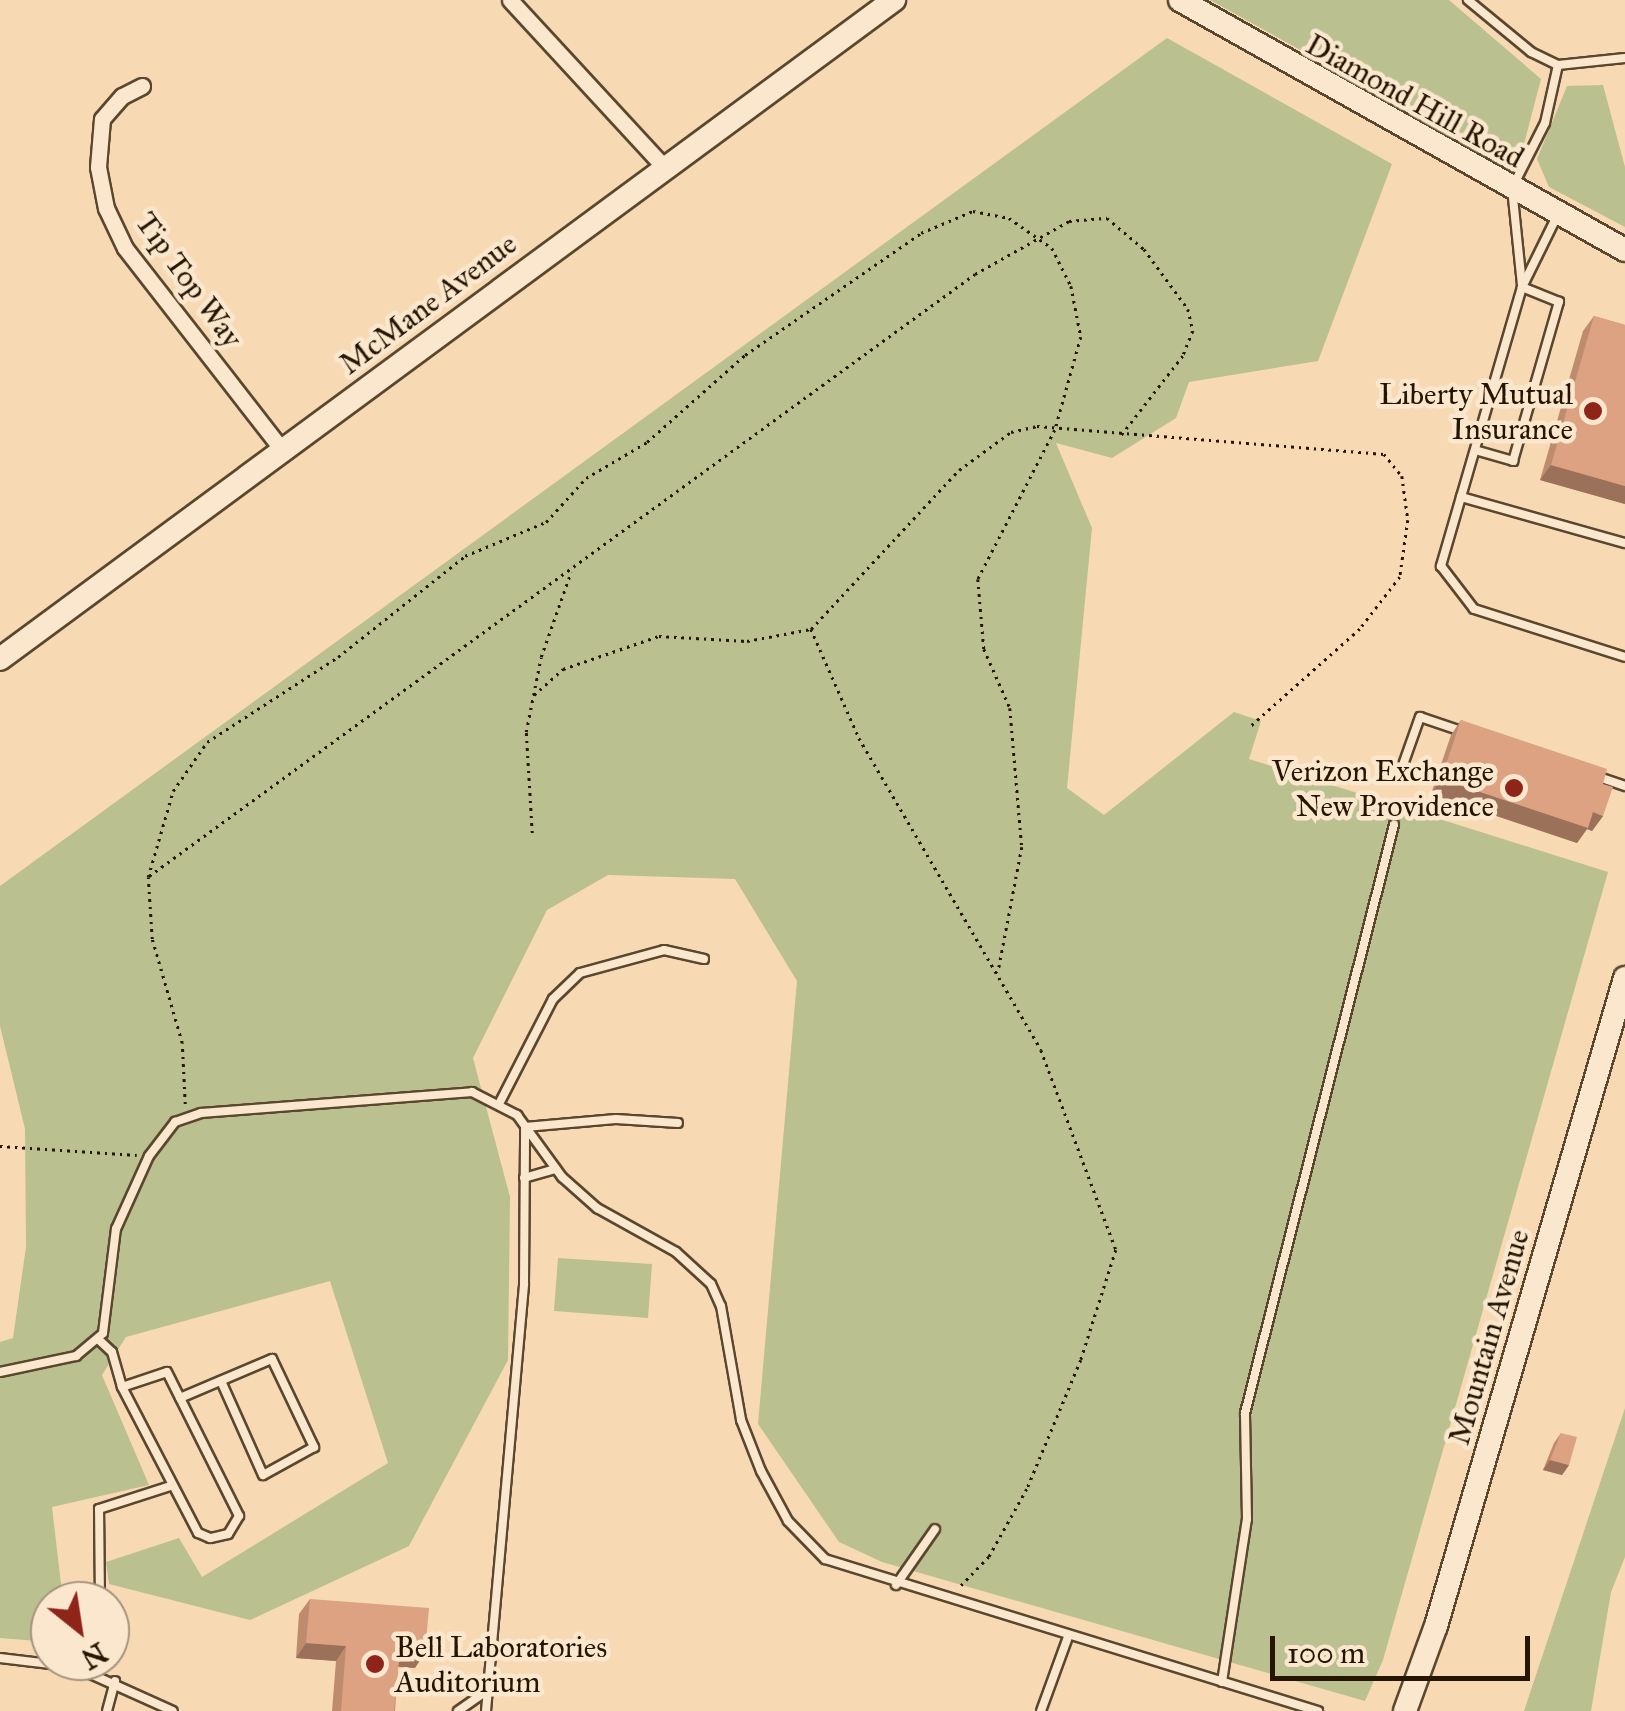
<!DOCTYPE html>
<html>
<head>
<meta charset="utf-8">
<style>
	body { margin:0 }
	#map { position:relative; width:1625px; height:1711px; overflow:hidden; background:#f7dab3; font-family:"IM FELL Great Primer",serif }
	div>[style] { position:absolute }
	.green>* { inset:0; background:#bac08f }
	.path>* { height:2.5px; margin-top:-1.25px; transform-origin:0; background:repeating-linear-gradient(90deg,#261601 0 2.5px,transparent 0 7.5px) }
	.roads { filter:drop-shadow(2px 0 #5a472e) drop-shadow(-2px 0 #5a472e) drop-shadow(0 2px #5a472e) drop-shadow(0 -2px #5a472e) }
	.lane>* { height:8px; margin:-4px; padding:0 4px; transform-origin:4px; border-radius:4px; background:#fae7ce }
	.street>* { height:15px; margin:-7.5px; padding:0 7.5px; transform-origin:7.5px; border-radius:7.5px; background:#fae7ce }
	.secondary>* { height:22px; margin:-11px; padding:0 11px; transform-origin:11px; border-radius:11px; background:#fae7ce }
	.wall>* { inset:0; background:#be8b6f }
	.shaded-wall>* { inset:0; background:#9b715a }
	.building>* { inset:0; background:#dda281 }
	.dots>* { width:28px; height:28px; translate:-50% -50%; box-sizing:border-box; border:5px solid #fae7ce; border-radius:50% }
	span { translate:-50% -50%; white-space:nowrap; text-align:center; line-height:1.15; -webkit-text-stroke:9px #fae7ce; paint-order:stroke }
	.street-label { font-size:30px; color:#261601 }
	.poi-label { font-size:30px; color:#261601 }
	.right { translate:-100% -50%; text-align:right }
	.left { translate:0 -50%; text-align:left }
	.north { position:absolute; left:30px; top:1581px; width:100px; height:100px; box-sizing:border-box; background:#fae7ce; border:2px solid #a5937c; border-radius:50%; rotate:150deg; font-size:28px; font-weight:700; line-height:40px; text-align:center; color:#261601 }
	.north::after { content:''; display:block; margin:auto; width:35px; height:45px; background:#8f2418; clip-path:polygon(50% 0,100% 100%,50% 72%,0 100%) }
	.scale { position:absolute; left:1270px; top:1636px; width:260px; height:45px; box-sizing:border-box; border:5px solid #261601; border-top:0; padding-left:12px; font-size:30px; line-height:35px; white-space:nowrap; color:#261601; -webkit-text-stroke:8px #fae7ce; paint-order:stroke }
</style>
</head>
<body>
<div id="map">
	<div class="green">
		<div style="clip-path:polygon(1210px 0,1449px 0,1541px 79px,1524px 144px,1498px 159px)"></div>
		<div style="clip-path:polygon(1167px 38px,1392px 164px,1318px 361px,1189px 382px,1176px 418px,1112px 458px,1056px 443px,1092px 528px,1067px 788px,1104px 815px,1234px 712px,1261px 721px,1249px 759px,1608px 872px,1383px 1660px,1365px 1701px,882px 1562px,839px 1542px,758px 1424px,797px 981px,735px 879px,608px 875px,547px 910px,473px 1058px,510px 1197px,508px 1360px,409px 1546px,250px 1620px,109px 1584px,106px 1562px,179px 1538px,202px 1577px,388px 1463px,330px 1281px,126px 1337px,102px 1375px,149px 1485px,52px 1507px,63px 1601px,50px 1601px,50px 1642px,0 1638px,0 1342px,13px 1338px,26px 1247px,25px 1129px,0 1026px,0 886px)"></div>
		<div style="clip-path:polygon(1603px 85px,1625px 167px,1625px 227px,1549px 187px,1537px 159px,1567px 86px)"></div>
		<div style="clip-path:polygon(558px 1258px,652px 1264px,648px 1318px,554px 1311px)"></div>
		<div style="clip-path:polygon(1625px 1408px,1625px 1557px,1611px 1592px,1591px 1711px,1524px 1711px)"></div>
	</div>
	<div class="path">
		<div style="left:811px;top:629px;width:119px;rotate:66.2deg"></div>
		<div style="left:859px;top:738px;width:361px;rotate:59.7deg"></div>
		<div style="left:1041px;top:1050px;width:214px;rotate:69.4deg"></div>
		<div style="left:1116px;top:1250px;width:115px;rotate:107.7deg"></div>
		<div style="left:1081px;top:1360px;width:140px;rotate:112.7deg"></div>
		<div style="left:1027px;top:1489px;width:78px;rotate:119.2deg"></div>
		<div style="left:989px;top:1557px;width:43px;rotate:134.1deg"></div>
		<div style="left:534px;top:695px;width:39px;rotate:-42deg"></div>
		<div style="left:563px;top:669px;width:102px;rotate:-19deg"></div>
		<div style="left:659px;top:636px;width:88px;rotate:3.3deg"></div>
		<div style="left:747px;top:641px;width:65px;rotate:-10.6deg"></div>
		<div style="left:811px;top:629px;width:217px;rotate:-47.1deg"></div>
		<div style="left:959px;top:470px;width:64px;rotate:-36.2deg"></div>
		<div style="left:1011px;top:432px;width:27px;rotate:-13deg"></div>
		<div style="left:1037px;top:426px;width:348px;rotate:4.6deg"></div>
		<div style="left:1384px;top:454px;width:28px;rotate:51deg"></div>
		<div style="left:1402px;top:476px;width:44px;rotate:82.2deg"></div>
		<div style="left:1408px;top:520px;width:58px;rotate:98deg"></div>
		<div style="left:1400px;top:577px;width:66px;rotate:127.6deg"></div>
		<div style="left:1360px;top:629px;width:147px;rotate:138.3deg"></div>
		<div style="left:532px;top:833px;width:101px;rotate:-93.4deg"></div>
		<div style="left:526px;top:732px;width:76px;rotate:-78.7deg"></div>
		<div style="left:541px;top:657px;width:90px;rotate:-70.6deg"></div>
		<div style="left:149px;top:876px;width:1022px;rotate:-36.09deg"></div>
		<div style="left:975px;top:274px;width:108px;rotate:-29.4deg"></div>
		<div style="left:1069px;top:221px;width:38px;rotate:-5deg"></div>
		<div style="left:1107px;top:218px;width:48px;rotate:40deg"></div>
		<div style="left:1144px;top:249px;width:74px;rotate:53.7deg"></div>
		<div style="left:1188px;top:309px;width:23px;rotate:77deg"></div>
		<div style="left:1193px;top:331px;width:27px;rotate:112deg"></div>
		<div style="left:1183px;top:356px;width:101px;rotate:127.8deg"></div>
		<div style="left:185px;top:1104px;width:61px;rotate:-92.8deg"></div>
		<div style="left:182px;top:1043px;width:108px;rotate:-106.1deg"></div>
		<div style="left:152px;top:939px;width:62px;rotate:-93.7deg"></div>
		<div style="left:148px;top:877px;width:90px;rotate:-73.8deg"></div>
		<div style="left:173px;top:791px;width:60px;rotate:-55.2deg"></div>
		<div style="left:207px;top:742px;width:156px;rotate:-33deg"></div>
		<div style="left:338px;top:657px;width:162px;rotate:-38.5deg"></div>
		<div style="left:465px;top:556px;width:88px;rotate:-22.8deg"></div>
		<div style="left:546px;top:522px;width:59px;rotate:-47.7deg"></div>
		<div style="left:586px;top:478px;width:71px;rotate:-30.5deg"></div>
		<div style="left:647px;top:442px;width:131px;rotate:-41.6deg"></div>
		<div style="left:745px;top:355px;width:214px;rotate:-34.7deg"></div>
		<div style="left:921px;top:233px;width:56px;rotate:-22.9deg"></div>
		<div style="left:973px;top:211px;width:37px;rotate:11deg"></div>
		<div style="left:1009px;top:218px;width:52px;rotate:34.9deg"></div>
		<div style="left:1052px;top:248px;width:42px;rotate:63.4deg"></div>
		<div style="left:1071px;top:286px;width:52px;rotate:78.9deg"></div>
		<div style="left:1081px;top:337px;width:97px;rotate:105.6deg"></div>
		<div style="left:1055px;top:430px;width:168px;rotate:117.3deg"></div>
		<div style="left:978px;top:579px;width:70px;rotate:85.1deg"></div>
		<div style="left:984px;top:649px;width:64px;rotate:66.2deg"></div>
		<div style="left:1010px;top:708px;width:140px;rotate:85.1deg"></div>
		<div style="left:1022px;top:847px;width:128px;rotate:100.8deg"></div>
		<div style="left:0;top:1146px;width:137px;rotate:3.8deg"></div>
	</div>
	<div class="roads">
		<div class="lane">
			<div style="left:1468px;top:0;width:82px;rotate:39.5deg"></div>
			<div style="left:1531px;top:52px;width:30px;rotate:26deg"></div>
			<div style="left:1558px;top:65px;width:67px;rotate:-6deg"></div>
			<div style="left:1556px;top:218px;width:77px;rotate:116.2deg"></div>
			<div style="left:1522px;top:287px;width:291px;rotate:106.2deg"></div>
			<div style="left:1441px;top:566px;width:54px;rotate:52.5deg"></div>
			<div style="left:1474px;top:609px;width:158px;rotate:17.6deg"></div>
			<div style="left:1522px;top:285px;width:98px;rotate:-95.9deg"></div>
			<div style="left:1512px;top:188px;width:73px;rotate:-63.1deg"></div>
			<div style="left:1545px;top:123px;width:59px;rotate:-77.4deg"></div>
			<div style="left:1475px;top:450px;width:40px;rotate:16deg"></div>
			<div style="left:1513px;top:461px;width:166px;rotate:-73.9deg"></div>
			<div style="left:1559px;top:302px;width:40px;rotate:-158deg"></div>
			<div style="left:1461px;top:497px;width:170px;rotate:15.7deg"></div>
			<div style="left:1596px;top:776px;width:31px;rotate:19deg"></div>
			<div style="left:1398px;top:779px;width:66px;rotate:-70.5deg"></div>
			<div style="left:1420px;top:717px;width:46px;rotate:18.8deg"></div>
			<div style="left:500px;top:1102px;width:116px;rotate:-62.8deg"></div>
			<div style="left:553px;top:999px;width:37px;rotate:-44deg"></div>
			<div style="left:580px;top:973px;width:87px;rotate:-15.3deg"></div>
			<div style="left:664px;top:950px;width:41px;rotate:12.7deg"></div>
			<div style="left:524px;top:1178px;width:33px;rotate:-16deg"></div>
			<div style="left:98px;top:1339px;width:19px;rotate:43deg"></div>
			<div style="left:112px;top:1352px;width:36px;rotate:74deg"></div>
			<div style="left:0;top:1372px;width:78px;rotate:-11.9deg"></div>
			<div style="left:76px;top:1356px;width:35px;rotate:-40deg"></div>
			<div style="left:103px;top:1333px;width:105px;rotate:-82.9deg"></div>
			<div style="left:116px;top:1229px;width:80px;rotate:-65.7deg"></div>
			<div style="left:149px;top:1156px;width:43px;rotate:-52.6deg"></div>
			<div style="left:175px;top:1122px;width:28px;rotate:-19deg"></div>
			<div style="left:201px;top:1113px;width:272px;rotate:-4.4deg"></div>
			<div style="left:472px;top:1092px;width:51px;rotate:27.1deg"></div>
			<div style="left:517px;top:1115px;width:77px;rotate:54deg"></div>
			<div style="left:562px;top:1177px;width:47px;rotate:41.5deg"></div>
			<div style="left:597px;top:1208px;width:90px;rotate:29.1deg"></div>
			<div style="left:676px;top:1252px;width:47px;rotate:42.4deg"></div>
			<div style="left:711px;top:1284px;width:24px;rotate:66deg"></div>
			<div style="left:721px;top:1306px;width:116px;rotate:80deg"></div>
			<div style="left:741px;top:1420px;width:55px;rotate:68.6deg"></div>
			<div style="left:761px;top:1471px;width:57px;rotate:61.6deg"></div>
			<div style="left:788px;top:1521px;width:53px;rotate:45.8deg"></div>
			<div style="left:825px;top:1559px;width:516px;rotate:17.14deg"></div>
			<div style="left:167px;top:1372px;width:161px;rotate:63.4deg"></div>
			<div style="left:239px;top:1516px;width:21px;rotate:121deg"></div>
			<div style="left:228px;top:1534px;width:18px;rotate:167deg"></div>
			<div style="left:210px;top:1538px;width:13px;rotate:-157deg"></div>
			<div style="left:198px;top:1533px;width:165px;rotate:-117.5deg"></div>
			<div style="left:122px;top:1387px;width:47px;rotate:-18.4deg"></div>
			<div style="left:180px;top:1398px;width:100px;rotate:-23deg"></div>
			<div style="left:272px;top:1359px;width:98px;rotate:64.5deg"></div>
			<div style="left:314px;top:1447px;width:58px;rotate:151.2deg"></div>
			<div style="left:263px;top:1475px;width:103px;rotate:-114.1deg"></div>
			<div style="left:896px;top:1585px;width:68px;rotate:-55.1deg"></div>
			<div style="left:100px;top:1601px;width:92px;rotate:-90.6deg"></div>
			<div style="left:99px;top:1509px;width:75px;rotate:-17.9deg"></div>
			<div style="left:0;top:1658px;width:76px;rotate:6.8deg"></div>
			<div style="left:75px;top:1667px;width:107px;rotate:24.2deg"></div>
			<div style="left:1222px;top:1682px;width:165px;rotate:-81.3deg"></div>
			<div style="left:1247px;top:1519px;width:106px;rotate:-91.1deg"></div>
			<div style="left:1245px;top:1413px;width:607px;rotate:-75.78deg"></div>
			<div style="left:107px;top:1711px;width:31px;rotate:-75deg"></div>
			<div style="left:458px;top:1711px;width:37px;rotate:-35deg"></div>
			<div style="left:486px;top:1711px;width:429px;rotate:-84.9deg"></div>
			<div style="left:524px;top:1284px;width:157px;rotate:-89.6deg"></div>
			<div style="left:525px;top:1127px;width:91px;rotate:-5deg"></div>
			<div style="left:616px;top:1119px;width:62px;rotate:3.7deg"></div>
			<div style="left:1041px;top:1711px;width:79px;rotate:-70deg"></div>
		</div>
		<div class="street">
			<div style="left:510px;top:0;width:227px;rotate:47.3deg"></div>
			<div style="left:142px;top:86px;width:22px;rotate:153deg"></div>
			<div style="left:122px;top:96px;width:30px;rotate:131deg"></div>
			<div style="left:102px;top:119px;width:48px;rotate:94.8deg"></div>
			<div style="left:98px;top:167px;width:42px;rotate:79deg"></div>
			<div style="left:106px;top:208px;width:44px;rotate:64.6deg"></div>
			<div style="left:125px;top:248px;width:256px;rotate:52.1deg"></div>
		</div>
		<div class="secondary">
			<div style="left:1180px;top:0;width:510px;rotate:29.33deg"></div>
			<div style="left:0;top:659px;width:1111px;rotate:-36.4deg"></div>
			<div style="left:1405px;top:1711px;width:90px;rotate:-70deg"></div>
			<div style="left:1436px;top:1626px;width:675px;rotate:-73.74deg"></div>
		</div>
	</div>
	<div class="wall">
		<div style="clip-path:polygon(1594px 316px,1625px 325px,1625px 504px,1540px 480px,1583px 331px)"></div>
		<div style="clip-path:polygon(1461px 720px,1603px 784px,1603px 816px,1592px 831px,1587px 829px,1577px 843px,1431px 794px,1451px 735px)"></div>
		<div style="clip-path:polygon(1561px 1433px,1569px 1465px,1562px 1475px,1543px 1470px,1554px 1443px)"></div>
		<div style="clip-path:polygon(310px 1599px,415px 1668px,398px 1667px,395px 1711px,332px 1711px,336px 1661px,296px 1658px,299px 1614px)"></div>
	</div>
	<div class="shaded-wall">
		<div style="clip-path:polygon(1551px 465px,1625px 486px,1625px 504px,1540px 480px)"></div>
		<div style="clip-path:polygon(1441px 779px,1593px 812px,1603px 816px,1592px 831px,1587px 829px,1577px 843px,1431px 794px)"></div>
		<div style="clip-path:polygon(1550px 1460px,1569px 1465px,1562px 1475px,1543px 1470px)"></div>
		<div style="clip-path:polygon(306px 1643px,346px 1646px,336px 1661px,296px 1658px)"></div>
		<div style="clip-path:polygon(400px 1651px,425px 1653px,415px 1668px,389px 1666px)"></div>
	</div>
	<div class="building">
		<div style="clip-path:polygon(1594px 316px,1625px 325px,1625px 486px,1551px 465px)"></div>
		<div style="clip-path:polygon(1461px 720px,1607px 769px,1603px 784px,1613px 787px,1603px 816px,1593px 812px,1588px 828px,1441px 779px)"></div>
		<div style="clip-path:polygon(1561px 1433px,1577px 1437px,1569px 1465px,1550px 1460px)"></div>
		<div style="clip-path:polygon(310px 1599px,429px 1608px,425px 1653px,400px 1651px,394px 1711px,341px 1711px,346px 1646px,306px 1643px)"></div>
	</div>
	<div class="dots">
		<div style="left:1593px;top:411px;background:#8f2418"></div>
		<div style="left:1514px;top:788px;background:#8f2418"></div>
		<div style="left:375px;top:1664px;background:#8f2418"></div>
	</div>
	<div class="street-label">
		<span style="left:1415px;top:101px;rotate:29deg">Diamond Hill Road</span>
		<span style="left:189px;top:280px;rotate:54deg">Tip Top Way</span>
		<span style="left:428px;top:304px;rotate:-37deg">McMane Avenue</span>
		<span style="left:1489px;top:1337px;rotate:-74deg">Mountain Avenue</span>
	</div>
	<div class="poi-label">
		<span class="right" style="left:1573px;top:411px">Liberty Mutual<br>Insurance</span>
		<span class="right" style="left:1494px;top:788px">Verizon Exchange<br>New Providence</span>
		<span class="left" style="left:395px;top:1664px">Bell Laboratories<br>Auditorium</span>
	</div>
	<div class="north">N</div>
	<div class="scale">100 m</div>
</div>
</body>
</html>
